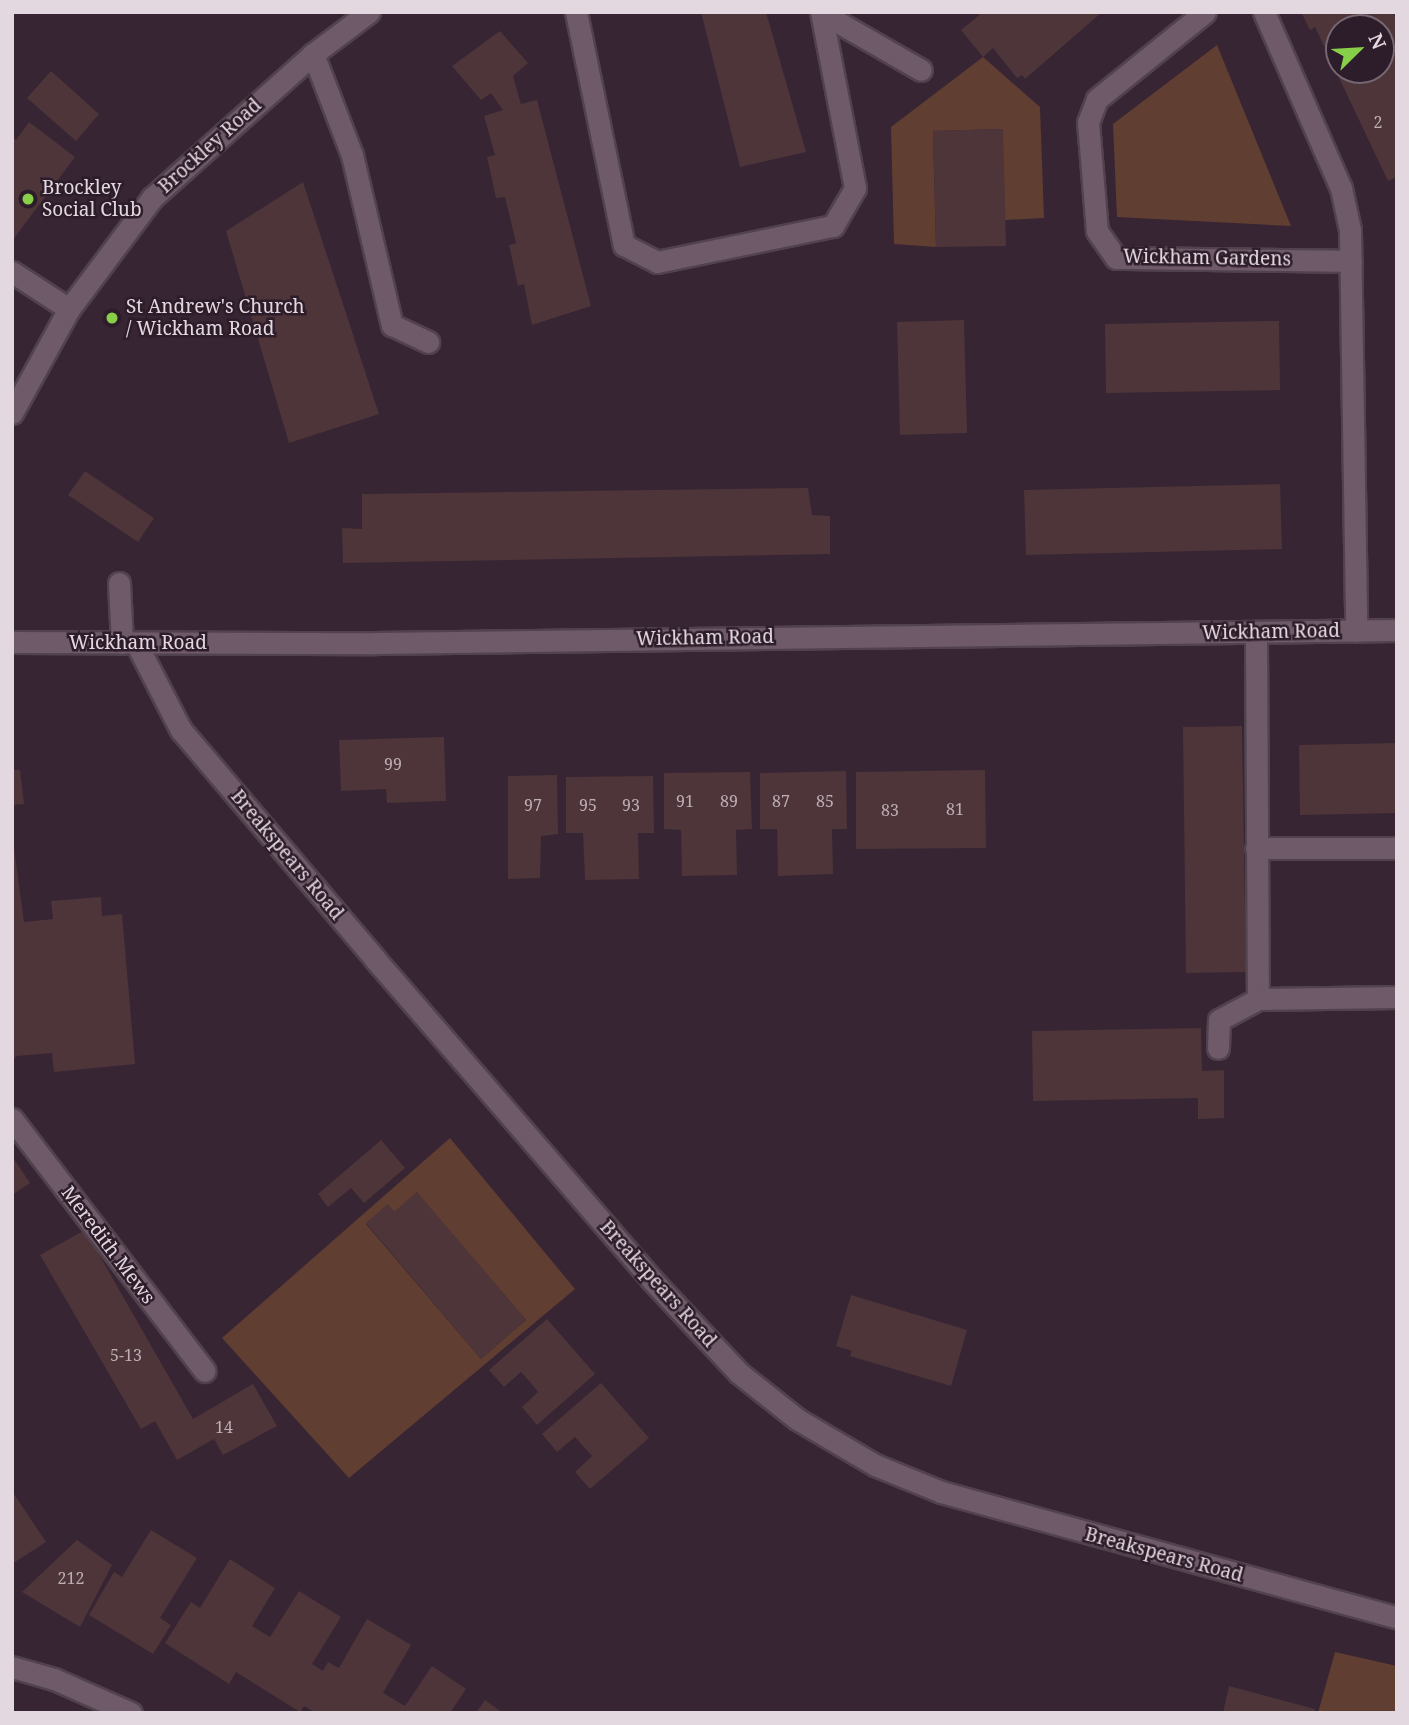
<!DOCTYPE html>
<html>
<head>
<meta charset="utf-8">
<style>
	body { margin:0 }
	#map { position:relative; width:1409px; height:1725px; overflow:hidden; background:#372533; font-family:"Noto Serif",serif }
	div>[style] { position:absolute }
	.green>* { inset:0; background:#613e32 }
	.building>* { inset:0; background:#4d3539 }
	.roads { filter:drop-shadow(2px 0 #51424d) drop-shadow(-2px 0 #51424d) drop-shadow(0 2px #51424d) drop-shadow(0 -2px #51424d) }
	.service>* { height:21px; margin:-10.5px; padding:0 10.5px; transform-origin:10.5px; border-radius:10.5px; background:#6e5a69 }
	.minor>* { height:21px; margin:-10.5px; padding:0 10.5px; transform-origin:10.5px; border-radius:10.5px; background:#6e5a69 }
	.tertiary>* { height:21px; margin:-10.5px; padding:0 10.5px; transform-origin:10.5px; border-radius:10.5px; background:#6e5a69 }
	.secondary>* { height:21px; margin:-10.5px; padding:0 10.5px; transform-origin:10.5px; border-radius:10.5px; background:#6e5a69 }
	.dots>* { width:19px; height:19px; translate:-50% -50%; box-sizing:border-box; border:4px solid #2d1c29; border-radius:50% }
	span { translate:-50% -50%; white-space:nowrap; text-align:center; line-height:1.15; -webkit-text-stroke:5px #2d1c29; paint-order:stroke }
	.number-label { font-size:16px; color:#beaeb6 }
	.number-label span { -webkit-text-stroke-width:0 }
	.street-label { font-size:19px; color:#e3d7e0 }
	.poi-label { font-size:19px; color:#e3d7e0 }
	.left { translate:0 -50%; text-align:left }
	.frame { position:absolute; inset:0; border:14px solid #e3d7e0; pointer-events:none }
	.north { position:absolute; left:1325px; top:14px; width:70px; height:70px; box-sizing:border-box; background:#2d1c29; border:2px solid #766772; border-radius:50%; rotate:66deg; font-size:19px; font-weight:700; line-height:28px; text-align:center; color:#e3d7e0 }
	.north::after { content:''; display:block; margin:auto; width:24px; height:32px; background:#88cf49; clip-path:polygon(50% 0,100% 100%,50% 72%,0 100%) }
</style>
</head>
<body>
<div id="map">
	<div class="green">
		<div style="clip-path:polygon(1217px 45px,1291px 226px,1117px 217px,1113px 124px)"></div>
		<div style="clip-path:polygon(983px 57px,1040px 107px,1044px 218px,1005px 220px,1002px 129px,933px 131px,936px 247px,894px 244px,891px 127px)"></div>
		<div style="clip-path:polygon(evenodd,450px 1138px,575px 1289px,349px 1478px,222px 1338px,450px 1138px,417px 1193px,526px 1320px,481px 1359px,366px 1224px,388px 1205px,394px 1212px,417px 1193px)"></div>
		<div style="clip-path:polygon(1335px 1652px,1397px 1666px,1397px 1713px,1318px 1713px)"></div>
	</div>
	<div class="building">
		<div style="clip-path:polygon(701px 12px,766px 12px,806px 152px,740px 167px)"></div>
		<div style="clip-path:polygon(983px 12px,1102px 12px,1025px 79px,1022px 75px,1017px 78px,993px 48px,983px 57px,961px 30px)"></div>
		<div style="clip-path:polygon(evenodd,1301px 12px,1393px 12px,1397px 20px,1397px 177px,1388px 181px,1315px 27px,1310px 30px,1301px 12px,1339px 28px,1381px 28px,1381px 70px,1339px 70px,1339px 28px)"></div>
		<div style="clip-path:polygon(500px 31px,528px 63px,513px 76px,521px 104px,537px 100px,591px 306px,532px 325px,524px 284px,518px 286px,509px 245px,516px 243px,505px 197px,496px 198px,487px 157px,495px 155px,484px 116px,503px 110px,491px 93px,481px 100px,452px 66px)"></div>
		<div style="clip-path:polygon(51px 71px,99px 114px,76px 141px,27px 98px)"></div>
		<div style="clip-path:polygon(29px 122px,75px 157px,12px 241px,12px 137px,16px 140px)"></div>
		<div style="clip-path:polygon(1003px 129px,1006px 246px,936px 247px,933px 131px)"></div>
		<div style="clip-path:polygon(303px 182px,379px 414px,289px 443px,226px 231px)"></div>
		<div style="clip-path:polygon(964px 320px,967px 433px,900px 435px,897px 322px)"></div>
		<div style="clip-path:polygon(1279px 321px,1280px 390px,1106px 393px,1105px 324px)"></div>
		<div style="clip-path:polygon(85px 471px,154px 518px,138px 542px,68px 495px)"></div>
		<div style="clip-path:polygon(1280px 484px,1282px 549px,1026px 555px,1024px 490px)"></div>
		<div style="clip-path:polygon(808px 488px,812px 515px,830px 516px,830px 554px,343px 563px,342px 528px,362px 529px,362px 494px)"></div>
		<div style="clip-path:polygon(1242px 726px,1246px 972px,1186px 973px,1183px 727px)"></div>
		<div style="clip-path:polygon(444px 737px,446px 801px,387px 803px,386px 789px,341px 791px,339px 740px)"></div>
		<div style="clip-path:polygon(1397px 743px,1397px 813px,1300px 815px,1299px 745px)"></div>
		<div style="clip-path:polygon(12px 770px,20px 770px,24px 804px,12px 805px)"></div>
		<div style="clip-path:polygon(985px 770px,986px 848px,856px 849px,856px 772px)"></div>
		<div style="clip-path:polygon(846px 771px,847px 829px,832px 829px,833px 874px,778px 876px,777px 829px,760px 829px,760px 773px)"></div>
		<div style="clip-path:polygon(750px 772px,752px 829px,736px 830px,737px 875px,682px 876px,681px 830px,664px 829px,664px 773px)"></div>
		<div style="clip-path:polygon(557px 775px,558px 834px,541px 836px,540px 878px,508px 879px,508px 776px)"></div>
		<div style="clip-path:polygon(653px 776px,654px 833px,638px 833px,639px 879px,585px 880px,583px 833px,566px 833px,566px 777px)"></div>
		<div style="clip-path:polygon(12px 833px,24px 922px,53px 919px,51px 901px,101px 897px,102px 916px,122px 914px,135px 1064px,54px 1072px,52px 1053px,16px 1056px,12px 1063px)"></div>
		<div style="clip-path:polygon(1201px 1028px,1202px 1071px,1224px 1070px,1224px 1118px,1198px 1119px,1198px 1098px,1033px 1101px,1032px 1031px)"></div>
		<div style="clip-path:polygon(381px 1140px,405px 1168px,364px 1203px,351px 1188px,328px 1207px,318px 1194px)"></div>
		<div style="clip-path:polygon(12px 1156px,30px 1183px,12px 1195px)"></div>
		<div style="clip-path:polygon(417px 1192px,526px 1320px,481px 1359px,366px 1223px,388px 1204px,394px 1212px)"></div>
		<div style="clip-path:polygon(85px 1230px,193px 1419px,253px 1384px,277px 1426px,223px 1455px,214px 1439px,177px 1460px,155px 1421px,141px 1429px,40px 1255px)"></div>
		<div style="clip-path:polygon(851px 1295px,967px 1330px,951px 1386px,850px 1356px,852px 1351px,836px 1346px)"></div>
		<div style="clip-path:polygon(547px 1319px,595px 1374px,537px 1425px,522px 1407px,538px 1392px,530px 1382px,521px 1372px,504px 1387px,489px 1370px)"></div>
		<div style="clip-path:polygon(601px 1383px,649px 1438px,590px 1489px,575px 1472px,592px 1456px,575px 1437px,557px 1452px,542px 1434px)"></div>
		<div style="clip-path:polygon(12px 1491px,46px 1542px,12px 1564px)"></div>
		<div style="clip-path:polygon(151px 1530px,197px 1558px,160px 1618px,171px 1625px,153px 1654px,89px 1615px,114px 1572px,122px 1577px)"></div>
		<div style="clip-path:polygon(77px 1540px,112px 1565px,80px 1627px,22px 1592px)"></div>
		<div style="clip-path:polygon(230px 1559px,275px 1588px,252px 1626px,270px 1637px,299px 1591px,341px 1617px,312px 1664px,323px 1671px,328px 1662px,339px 1668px,367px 1619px,411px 1645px,383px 1693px,405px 1706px,432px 1666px,466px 1689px,450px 1713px,316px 1713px,304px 1706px,300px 1712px,236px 1672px,229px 1684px,165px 1643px,191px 1602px,200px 1608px)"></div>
		<div style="clip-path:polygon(1229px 1686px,1315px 1709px,1314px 1713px,1223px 1713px)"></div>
		<div style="clip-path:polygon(485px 1700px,503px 1713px,476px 1713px)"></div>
	</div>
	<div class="roads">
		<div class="service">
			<div style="left:576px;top:12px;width:238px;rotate:78.4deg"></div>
			<div style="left:624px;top:245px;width:37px;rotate:27deg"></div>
			<div style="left:657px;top:262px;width:180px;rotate:-11.6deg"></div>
			<div style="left:833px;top:226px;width:44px;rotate:-59.9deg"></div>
			<div style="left:855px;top:188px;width:179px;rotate:-100.9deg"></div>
			<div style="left:822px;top:13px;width:114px;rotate:29.9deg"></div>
			<div style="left:313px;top:54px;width:108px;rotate:68.9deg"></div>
			<div style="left:352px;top:155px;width:175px;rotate:76.8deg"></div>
			<div style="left:392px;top:325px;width:40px;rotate:25deg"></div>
			<div style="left:119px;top:583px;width:60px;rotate:87.1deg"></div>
			<div style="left:1256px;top:633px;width:366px;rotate:89.7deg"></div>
			<div style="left:1258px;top:999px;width:139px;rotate:-0.8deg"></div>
			<div style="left:1256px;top:848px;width:141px"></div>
			<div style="left:1218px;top:1048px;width:28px;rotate:-88deg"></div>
			<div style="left:1219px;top:1020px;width:44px;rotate:-28.3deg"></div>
		</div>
		<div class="minor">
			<div style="left:1205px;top:12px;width:139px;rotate:141.1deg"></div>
			<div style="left:1097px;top:99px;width:25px;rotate:111deg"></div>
			<div style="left:1088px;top:122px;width:109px;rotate:85.3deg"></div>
			<div style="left:1097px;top:231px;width:33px;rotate:55deg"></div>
			<div style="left:1116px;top:258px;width:235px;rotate:0.7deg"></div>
			<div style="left:1264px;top:12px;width:192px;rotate:66.4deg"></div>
			<div style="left:1341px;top:188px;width:43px;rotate:77.9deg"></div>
			<div style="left:1350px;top:230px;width:401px;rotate:89.1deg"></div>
			<div style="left:12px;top:272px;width:68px;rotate:33deg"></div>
			<div style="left:136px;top:643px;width:98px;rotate:62.7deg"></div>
			<div style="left:181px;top:730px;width:300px;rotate:49.7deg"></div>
			<div style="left:375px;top:959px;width:424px;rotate:49.2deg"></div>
			<div style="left:652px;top:1280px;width:127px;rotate:46.9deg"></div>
			<div style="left:739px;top:1373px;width:74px;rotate:38.4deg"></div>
			<div style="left:797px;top:1419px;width:91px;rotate:30.5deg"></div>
			<div style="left:875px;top:1465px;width:71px;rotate:22.2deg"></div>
			<div style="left:941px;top:1492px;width:473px;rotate:15.4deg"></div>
			<div style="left:12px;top:1119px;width:317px;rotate:52.6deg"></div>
			<div style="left:12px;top:1667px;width:44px;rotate:15.9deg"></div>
			<div style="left:54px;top:1679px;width:84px;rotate:23.8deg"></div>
		</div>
		<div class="tertiary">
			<div style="left:12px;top:642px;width:363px;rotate:0.2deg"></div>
			<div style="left:375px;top:643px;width:1022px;rotate:-0.73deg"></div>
		</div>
		<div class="secondary">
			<div style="left:12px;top:413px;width:119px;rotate:-61.3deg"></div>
			<div style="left:69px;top:309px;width:139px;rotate:-53.2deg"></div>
			<div style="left:152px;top:198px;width:216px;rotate:-41.8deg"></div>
			<div style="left:313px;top:54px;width:70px;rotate:-36.9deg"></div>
		</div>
	</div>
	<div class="dots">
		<div style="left:28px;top:199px;background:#88cf49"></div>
		<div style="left:112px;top:318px;background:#88cf49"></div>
	</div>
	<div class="number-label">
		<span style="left:1378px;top:122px">2</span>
		<span style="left:393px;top:764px">99</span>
		<span style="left:685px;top:801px">91</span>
		<span style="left:729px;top:801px">89</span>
		<span style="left:781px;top:801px">87</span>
		<span style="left:825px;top:801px">85</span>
		<span style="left:533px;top:805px">97</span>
		<span style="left:588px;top:805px">95</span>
		<span style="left:631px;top:805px">93</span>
		<span style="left:955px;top:809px">81</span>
		<span style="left:890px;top:810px">83</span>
		<span style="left:126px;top:1355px">5-13</span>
		<span style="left:224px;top:1427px">14</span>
		<span style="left:71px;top:1578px">212</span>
	</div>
	<div class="street-label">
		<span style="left:210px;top:146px;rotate:-42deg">Brockley Road</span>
		<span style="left:1207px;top:258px;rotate:1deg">Wickham Gardens</span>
		<span style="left:1271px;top:632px;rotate:-1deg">Wickham Road</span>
		<span style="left:705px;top:638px;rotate:-1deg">Wickham Road</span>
		<span style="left:138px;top:643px">Wickham Road</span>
		<span style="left:287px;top:855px;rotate:50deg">Breakspears Road</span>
		<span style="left:108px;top:1245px;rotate:53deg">Meredith Mews</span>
		<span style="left:658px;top:1284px;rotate:48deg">Breakspears Road</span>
		<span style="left:1164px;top:1555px;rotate:15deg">Breakspears Road</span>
	</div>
	<div class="poi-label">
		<span class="left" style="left:42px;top:199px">Brockley<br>Social Club</span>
		<span class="left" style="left:126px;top:318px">St Andrew's Church<br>/ Wickham Road</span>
	</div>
	<div class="frame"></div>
	<div class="north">N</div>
</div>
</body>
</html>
